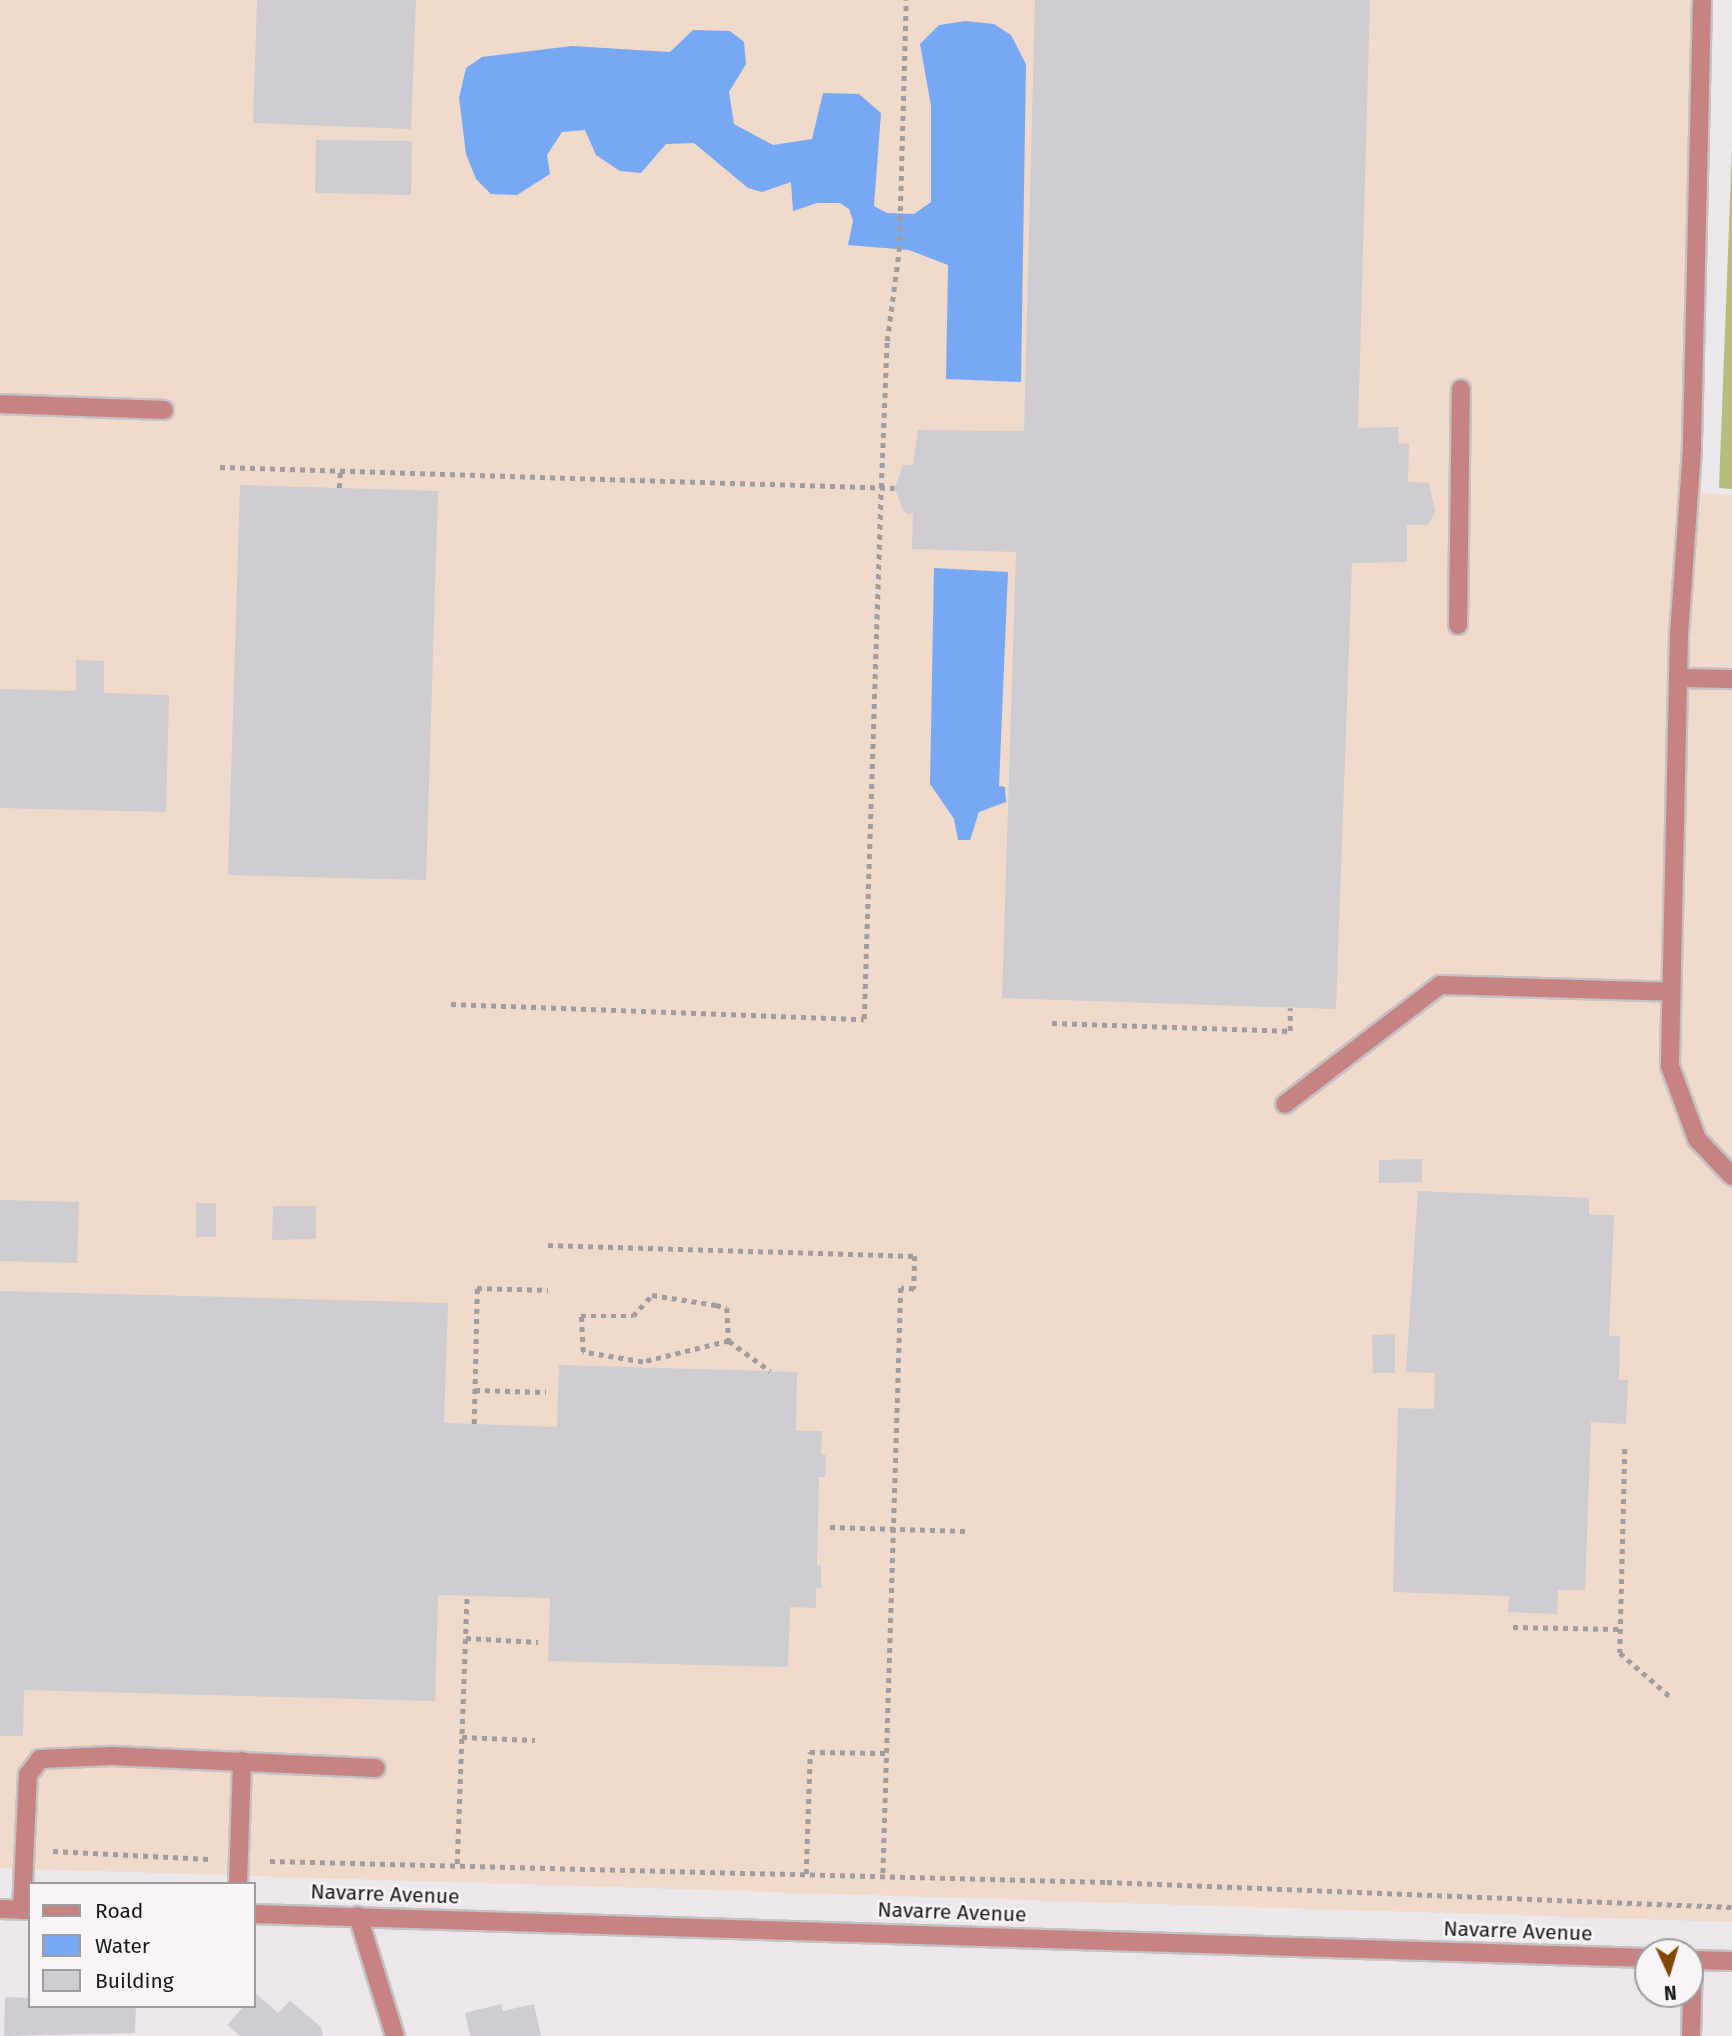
<!DOCTYPE html>
<html>
<head>
<meta charset="utf-8">
<style>
	body { margin:0 }
	#map { position:relative; width:1732px; height:2036px; overflow:hidden; background:#ebe7eb; font-family:"Fira Sans",sans-serif }
	div>[style] { position:absolute }
	.education>* { inset:0; background:#efdacc }
	.green>* { inset:0; background:#b9bc7e }
	.water>* { inset:0; background:#77a8f4 }
	.building>* { inset:0; background:#cfcdd1 }
	.path>* { height:4.5px; margin-top:-2.25px; transform-origin:0; background:repeating-linear-gradient(90deg,#a09da0 0 5px,transparent 0 10px) }
	.roads { filter:drop-shadow(2px 0 #c5c2c5) drop-shadow(-2px 0 #c5c2c5) drop-shadow(0 2px #c5c2c5) drop-shadow(0 -2px #c5c2c5) }
	.service>* { height:18px; margin:-9px; padding:0 9px; transform-origin:9px; border-radius:9px; background:#c68382 }
	.minor>* { height:18px; margin:-9px; padding:0 9px; transform-origin:9px; border-radius:9px; background:#c68382 }
	span { translate:-50% -50%; white-space:nowrap; text-align:center; line-height:1.15; -webkit-text-stroke:5px #f8f4f8; paint-order:stroke }
	.street-label { font-size:21px; color:#1a191a }
	.legend { position:absolute; left:28px; top:1882px; width:228px; height:126px; box-sizing:border-box; background:#f8f4f8; border:2px solid #9f9c9f; margin:0; padding:9px 12px; list-style:none; font-size:21px; color:#1a191a }
	.legend li { display:flex; align-items:center; gap:14px; height:35px }
	.legend b { width:35px; border:2px solid #9f9c9f }
	.north { position:absolute; left:1634px; top:1938px; width:70px; height:70px; box-sizing:border-box; background:#f8f4f8; border:2px solid #9f9c9f; border-radius:50%; rotate:176deg; font-size:19px; font-weight:700; line-height:28px; text-align:center; color:#1a191a }
	.north::after { content:''; display:block; margin:auto; width:24px; height:32px; background:#824700; clip-path:polygon(50% 0,100% 100%,50% 72%,0 100%) }
</style>
</head>
<body>
<div id="map">
	<div class="education">
		<div style="clip-path:polygon(0 0,1712px 0,1701px 493px,1732px 495px,1732px 1922px,0 1868px)"></div>
	</div>
	<div class="green">
		<div style="clip-path:polygon(1732px 148px,1732px 489px,1719px 488px)"></div>
	</div>
	<div class="water">
		<div style="clip-path:polygon(965px 21px,994px 24px,1011px 35px,1026px 64px,1021px 382px,946px 379px,948px 265px,909px 250px,848px 245px,853px 221px,849px 209px,840px 203px,817px 203px,793px 211px,791px 182px,762px 192px,748px 188px,694px 143px,666px 144px,641px 173px,620px 171px,596px 155px,585px 130px,562px 132px,547px 155px,550px 174px,517px 195px,491px 194px,476px 179px,466px 154px,459px 98px,466px 68px,482px 57px,572px 46px,670px 52px,693px 30px,730px 31px,744px 42px,746px 64px,729px 92px,734px 124px,773px 145px,812px 139px,823px 93px,859px 94px,881px 113px,874px 206px,887px 213px,914px 214px,931px 202px,931px 106px,920px 44px,939px 25px)"></div>
		<div style="clip-path:polygon(934px 568px,1008px 572px,999px 786px,1005px 787px,1006px 802px,979px 812px,970px 840px,958px 840px,954px 819px,930px 784px)"></div>
	</div>
	<div class="building">
		<div style="clip-path:polygon(257px 0,416px 0,411px 129px,253px 123px)"></div>
		<div style="clip-path:polygon(1035px 0,1370px 0,1358px 428px,1398px 427px,1399px 444px,1409px 443px,1408px 482px,1429px 483px,1435px 512px,1428px 525px,1407px 525px,1407px 562px,1352px 563px,1336px 1009px,1002px 998px,1016px 552px,912px 549px,913px 513px,907px 514px,902px 508px,895px 488px,903px 465px,913px 465px,918px 430px,1024px 431px)"></div>
		<div style="clip-path:polygon(316px 140px,412px 141px,411px 195px,315px 193px)"></div>
		<div style="clip-path:polygon(240px 485px,438px 491px,426px 880px,228px 875px)"></div>
		<div style="clip-path:polygon(76px 660px,104px 661px,104px 693px,169px 695px,166px 812px,0 808px,0 689px,76px 691px)"></div>
		<div style="clip-path:polygon(1422px 1159px,1422px 1182px,1379px 1183px,1379px 1160px)"></div>
		<div style="clip-path:polygon(1418px 1191px,1589px 1198px,1589px 1215px,1614px 1215px,1609px 1336px,1620px 1336px,1619px 1380px,1628px 1380px,1626px 1424px,1591px 1422px,1585px 1590px,1558px 1590px,1557px 1614px,1508px 1612px,1509px 1596px,1393px 1592px,1398px 1408px,1434px 1409px,1435px 1373px,1406px 1372px)"></div>
		<div style="clip-path:polygon(0 1200px,79px 1202px,77px 1263px,0 1261px)"></div>
		<div style="clip-path:polygon(196px 1203px,216px 1203px,216px 1237px,196px 1237px)"></div>
		<div style="clip-path:polygon(273px 1206px,316px 1206px,316px 1239px,272px 1240px)"></div>
		<div style="clip-path:polygon(0 1291px,448px 1303px,444px 1423px,557px 1427px,559px 1365px,797px 1372px,796px 1431px,822px 1431px,821px 1454px,826px 1455px,825px 1477px,819px 1477px,817px 1565px,821px 1565px,821px 1587px,816px 1588px,816px 1608px,790px 1607px,788px 1667px,548px 1661px,550px 1598px,438px 1595px,435px 1701px,24px 1690px,23px 1736px,0 1736px)"></div>
		<div style="clip-path:polygon(1395px 1334px,1395px 1373px,1373px 1373px,1372px 1335px)"></div>
		<div style="clip-path:polygon(255px 1993px,278px 2013px,290px 2001px,321px 2027px,323px 2036px,240px 2036px,227px 2025px,244px 2006px,254px 2006px)"></div>
		<div style="clip-path:polygon(5px 1997px,30px 1998px,30px 2006px,136px 2006px,135px 2033px,4px 2036px)"></div>
		<div style="clip-path:polygon(501px 2004px,503px 2011px,534px 2004px,541px 2036px,470px 2036px,465px 2013px)"></div>
	</div>
	<div class="path">
		<div style="left:220px;top:467px;width:675px;rotate:1.78deg"></div>
		<div style="left:339px;top:488px;width:16px;rotate:-86deg"></div>
		<div style="left:451px;top:1004px;width:413px;rotate:2.1deg"></div>
		<div style="left:864px;top:1019px;width:531px;rotate:-88.17deg"></div>
		<div style="left:881px;top:488px;width:147px;rotate:-87.7deg"></div>
		<div style="left:887px;top:341px;width:91px;rotate:-82.4deg"></div>
		<div style="left:899px;top:251px;width:251px;rotate:-88.4deg"></div>
		<div style="left:1052px;top:1023px;width:238px;rotate:1.9deg"></div>
		<div style="left:1290px;top:1031px;width:23px;rotate:-90deg"></div>
		<div style="left:548px;top:1245px;width:367px;rotate:1.7deg"></div>
		<div style="left:915px;top:1256px;width:33px;rotate:92deg"></div>
		<div style="left:914px;top:1289px;width:13px;rotate:-176deg"></div>
		<div style="left:901px;top:1288px;width:588px;rotate:91.75deg"></div>
		<div style="left:729px;top:1341px;width:89px;rotate:166.3deg"></div>
		<div style="left:643px;top:1362px;width:61px;rotate:-170.5deg"></div>
		<div style="left:583px;top:1352px;width:36px;rotate:-93deg"></div>
		<div style="left:581px;top:1316px;width:52px"></div>
		<div style="left:633px;top:1316px;width:28px;rotate:-48deg"></div>
		<div style="left:652px;top:1295px;width:65px;rotate:8.9deg"></div>
		<div style="left:716px;top:1305px;width:11px;rotate:15deg"></div>
		<div style="left:727px;top:1308px;width:33px;rotate:87deg"></div>
		<div style="left:729px;top:1341px;width:51px;rotate:36.2deg"></div>
		<div style="left:475px;top:1390px;width:71px;rotate:1.6deg"></div>
		<div style="left:474px;top:1424px;width:136px;rotate:-88.7deg"></div>
		<div style="left:477px;top:1288px;width:71px;rotate:1.6deg"></div>
		<div style="left:1625px;top:1449px;width:204px;rotate:91.4deg"></div>
		<div style="left:1620px;top:1653px;width:70px;rotate:41deg"></div>
		<div style="left:830px;top:1527px;width:136px;rotate:1.7deg"></div>
		<div style="left:1513px;top:1627px;width:108px;rotate:1.1deg"></div>
		<div style="left:466px;top:1638px;width:72px;rotate:3.2deg"></div>
		<div style="left:462px;top:1737px;width:73px;rotate:2.4deg"></div>
		<div style="left:53px;top:1851px;width:156px;rotate:2.9deg"></div>
		<div style="left:270px;top:1861px;width:837px;rotate:1.44deg"></div>
		<div style="left:1107px;top:1882px;width:625px;rotate:2.29deg"></div>
		<div style="left:457px;top:1864px;width:268px;rotate:-87.9deg"></div>
		<div style="left:806px;top:1874px;width:122px;rotate:-88.1deg"></div>
		<div style="left:810px;top:1752px;width:77px;rotate:0.7deg"></div>
	</div>
	<div class="roads">
		<div class="service">
			<div style="left:1702px;top:0;width:449px;rotate:91.3deg"></div>
			<div style="left:1692px;top:449px;width:184px;rotate:94deg"></div>
			<div style="left:1679px;top:633px;width:433px;rotate:91.2deg"></div>
			<div style="left:1670px;top:1066px;width:78px;rotate:69.7deg"></div>
			<div style="left:1697px;top:1139px;width:51px;rotate:46.6deg"></div>
			<div style="left:0;top:404px;width:164px;rotate:2.1deg"></div>
			<div style="left:1458px;top:625px;width:236px;rotate:-89.3deg"></div>
			<div style="left:1678px;top:678px;width:54px;rotate:1.1deg"></div>
			<div style="left:1285px;top:1104px;width:195px;rotate:-37.5deg"></div>
			<div style="left:1440px;top:985px;width:231px;rotate:1.7deg"></div>
			<div style="left:238px;top:1884px;width:123px;rotate:-88.1deg"></div>
			<div style="left:22px;top:1910px;width:135px;rotate:-87.5deg"></div>
			<div style="left:28px;top:1775px;width:20px;rotate:-53deg"></div>
			<div style="left:40px;top:1759px;width:71px;rotate:-2.4deg"></div>
			<div style="left:111px;top:1756px;width:265px;rotate:2.6deg"></div>
		</div>
		<div class="minor">
			<div style="left:0;top:1909px;width:30px;rotate:2deg"></div>
			<div style="left:254px;top:1914px;width:1395px;rotate:1.81deg"></div>
			<div style="left:358px;top:1916px;width:126px;rotate:72.9deg"></div>
			<div style="left:1690px;top:1960px;width:42px;rotate:1.4deg"></div>
			<div style="left:1691px;top:2036px;width:76px;rotate:-88.5deg"></div>
		</div>
	</div>
	<div class="street-label">
		<span style="left:385px;top:1894px;rotate:2deg">Navarre Avenue</span>
		<span style="left:952px;top:1912px;rotate:2deg">Navarre Avenue</span>
		<span style="left:1518px;top:1931px;rotate:2deg">Navarre Avenue</span>
	</div>
	<ul class="legend">
	<li><b style="height:9px;background:#c68382"></b>Road</li>
	<li><b style="height:19px;background:#77a8f4"></b>Water</li>
	<li><b style="height:19px;background:#cfcdd1"></b>Building</li>
	</ul>
	<div class="north">N</div>
</div>
</body>
</html>
